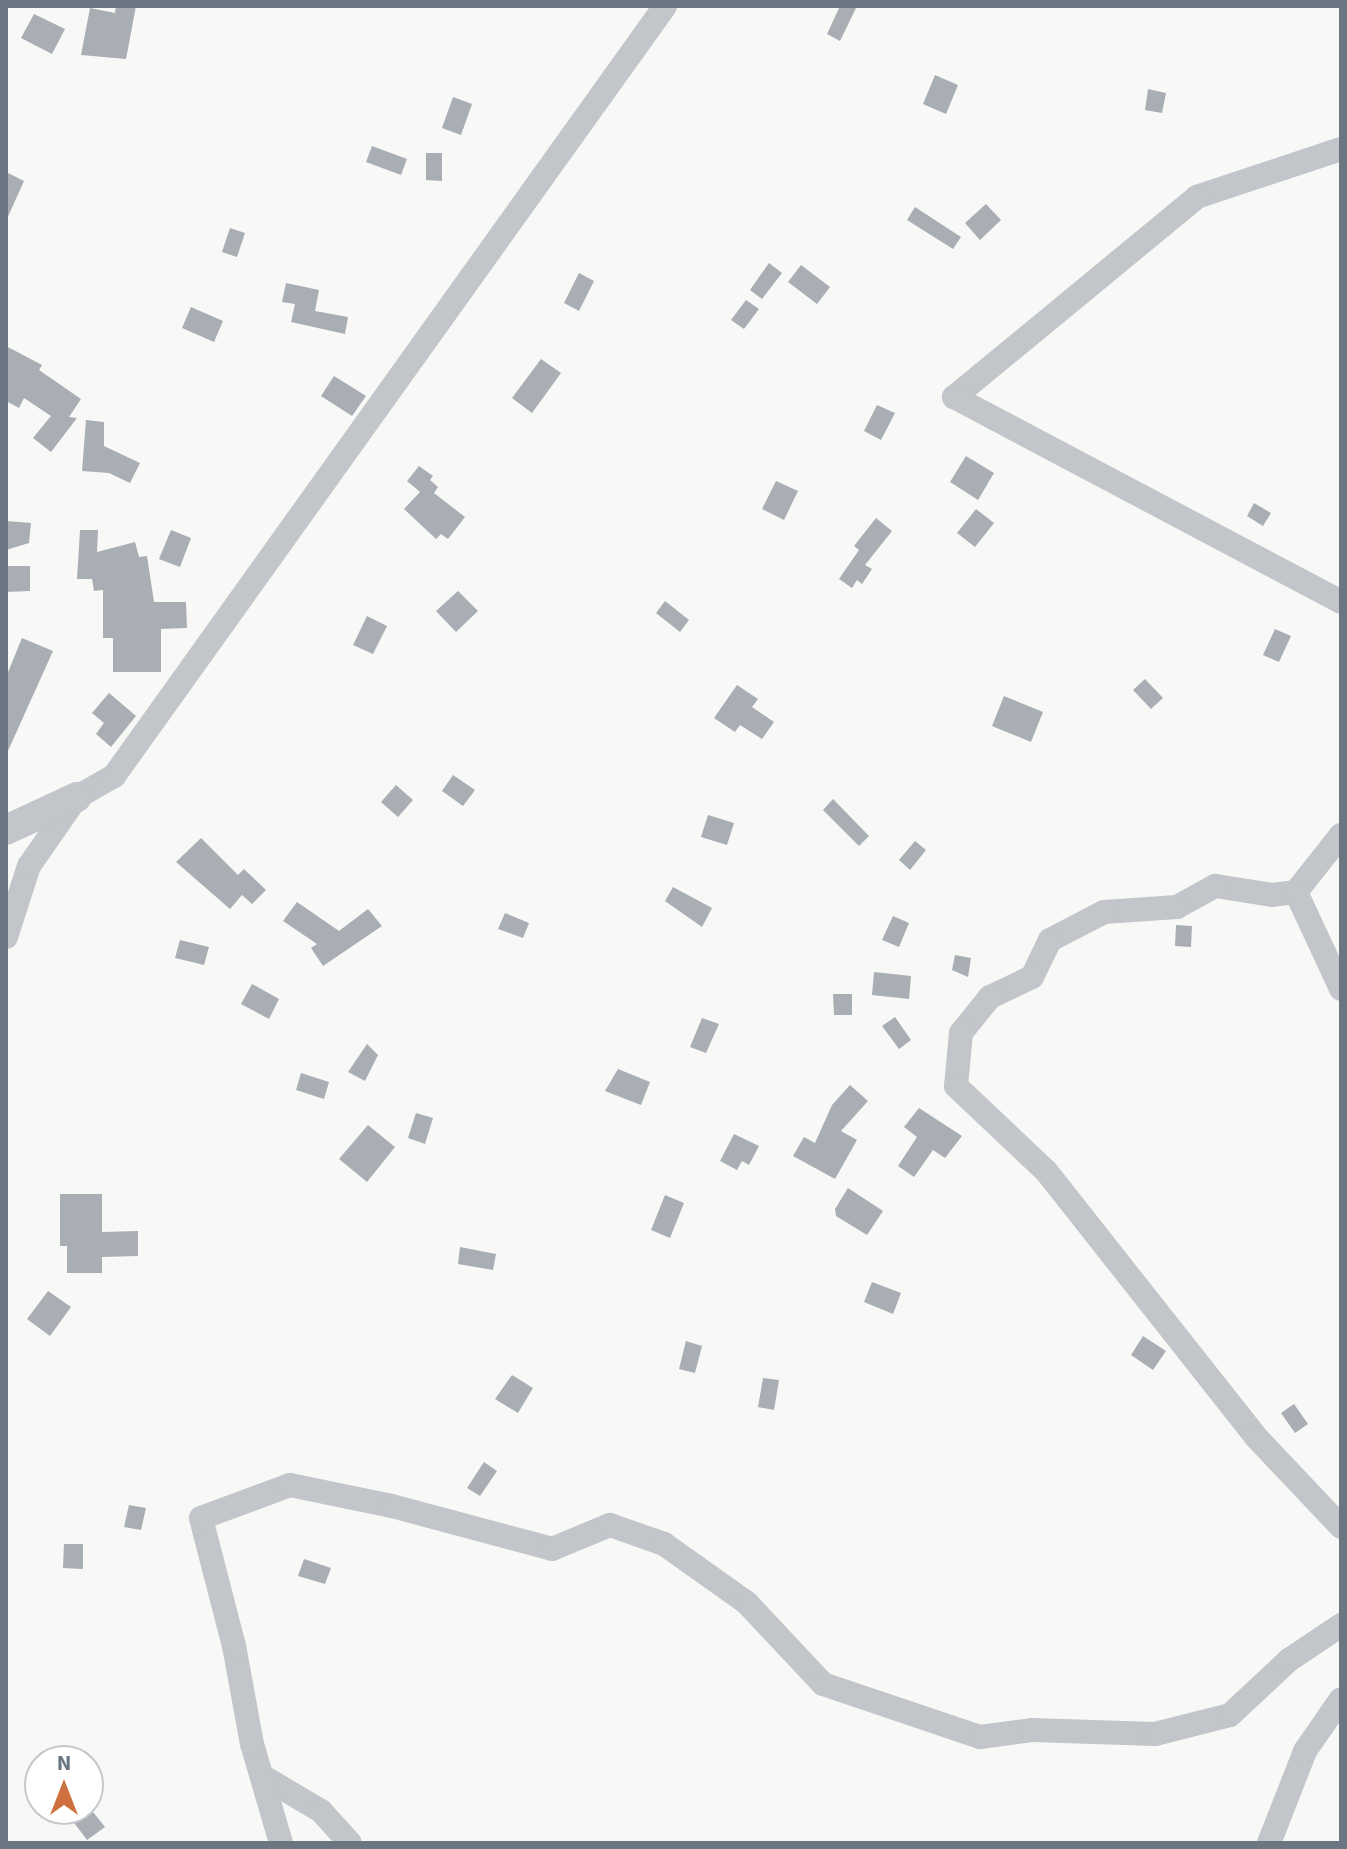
<!DOCTYPE html>
<html>
<head>
<meta charset="utf-8">
<style>
	body { margin:0 }
	#map { position:relative; width:1347px; height:1849px; overflow:hidden; background:#f8f8f6; font-family:"Source Sans 3",sans-serif }
	div>[style] { position:absolute }
	.building>* { inset:0; background:#a8aeb4 }
	.minor>* { height:24px; margin:-12px; padding:0 12px; transform-origin:12px; border-radius:12px; background:#c2c5c9 }
	.tertiary>* { height:30px; margin:-15px; padding:0 15px; transform-origin:15px; border-radius:15px; background:#c2c5c9 }
	span { translate:-50% -50%; white-space:nowrap; text-align:center; line-height:1.15; -webkit-text-stroke:8px #fff; paint-order:stroke }
	.frame { position:absolute; inset:0; border:8px solid #6b7683; pointer-events:none }
	.north { position:absolute; left:24px; top:1745px; width:80px; height:80px; box-sizing:border-box; background:#fff; border:2px solid #c4c8cd; border-radius:50%; rotate:0deg; font-size:22px; font-weight:700; line-height:32px; text-align:center; color:#6b7683 }
	.north::after { content:''; display:block; margin:auto; width:28px; height:36px; background:#ce7040; clip-path:polygon(50% 0,100% 100%,50% 72%,0 100%) }
</style>
</head>
<body>
<div id="map">
	<div class="building">
		<div style="clip-path:polygon(116px 6px,136px 6px,126px 59px,81px 55px,90px 8px,115px 13px)"></div>
		<div style="clip-path:polygon(840px 6px,857px 6px,840px 41px,827px 34px)"></div>
		<div style="clip-path:polygon(34px 14px,65px 29px,52px 54px,21px 38px)"></div>
		<div style="clip-path:polygon(935px 75px,958px 85px,946px 114px,923px 104px)"></div>
		<div style="clip-path:polygon(1148px 89px,1166px 93px,1162px 113px,1145px 110px)"></div>
		<div style="clip-path:polygon(453px 97px,472px 104px,461px 135px,442px 128px)"></div>
		<div style="clip-path:polygon(372px 146px,407px 159px,401px 175px,366px 162px)"></div>
		<div style="clip-path:polygon(426px 153px,442px 153px,442px 181px,426px 180px)"></div>
		<div style="clip-path:polygon(6px 172px,24px 181px,6px 221px)"></div>
		<div style="clip-path:polygon(986px 204px,1001px 220px,980px 240px,965px 223px)"></div>
		<div style="clip-path:polygon(915px 207px,961px 237px,953px 249px,907px 220px)"></div>
		<div style="clip-path:polygon(230px 228px,245px 233px,237px 257px,222px 252px)"></div>
		<div style="clip-path:polygon(769px 263px,782px 273px,762px 299px,750px 290px)"></div>
		<div style="clip-path:polygon(801px 265px,830px 287px,817px 304px,788px 282px)"></div>
		<div style="clip-path:polygon(579px 273px,594px 281px,579px 311px,564px 303px)"></div>
		<div style="clip-path:polygon(286px 283px,319px 290px,315px 311px,348px 317px,345px 334px,291px 322px,295px 304px,282px 302px)"></div>
		<div style="clip-path:polygon(746px 300px,759px 309px,744px 329px,731px 320px)"></div>
		<div style="clip-path:polygon(191px 307px,223px 321px,214px 342px,182px 328px)"></div>
		<div style="clip-path:polygon(6px 346px,42px 365px,39px 370px,81px 399px,69px 417px,77px 418px,51px 452px,33px 438px,51px 416px,24px 398px,19px 408px,6px 401px)"></div>
		<div style="clip-path:polygon(541px 359px,561px 373px,532px 413px,512px 398px)"></div>
		<div style="clip-path:polygon(334px 376px,366px 396px,352px 416px,321px 396px)"></div>
		<div style="clip-path:polygon(877px 405px,895px 413px,881px 440px,864px 431px)"></div>
		<div style="clip-path:polygon(86px 420px,104px 422px,104px 446px,140px 463px,130px 483px,109px 473px,82px 471px)"></div>
		<div style="clip-path:polygon(966px 456px,994px 473px,978px 500px,950px 482px)"></div>
		<div style="clip-path:polygon(419px 466px,433px 476px,430px 480px,438px 487px,434px 493px,465px 517px,448px 539px,441px 534px,436px 539px,404px 509px,420px 492px,407px 481px)"></div>
		<div style="clip-path:polygon(776px 481px,798px 491px,784px 520px,762px 509px)"></div>
		<div style="clip-path:polygon(1254px 503px,1271px 513px,1263px 526px,1247px 516px)"></div>
		<div style="clip-path:polygon(976px 509px,994px 523px,975px 547px,957px 533px)"></div>
		<div style="clip-path:polygon(876px 518px,892px 531px,865px 565px,872px 569px,862px 584px,857px 580px,852px 588px,839px 579px,859px 550px,854px 546px)"></div>
		<div style="clip-path:polygon(6px 521px,31px 523px,29px 543px,6px 550px)"></div>
		<div style="clip-path:polygon(80px 530px,98px 530px,97px 552px,135px 542px,139px 557px,147px 556px,154px 602px,186px 602px,187px 628px,161px 629px,161px 672px,113px 672px,113px 638px,103px 638px,103px 590px,94px 591px,92px 579px,77px 579px)"></div>
		<div style="clip-path:polygon(171px 530px,191px 538px,180px 567px,159px 559px)"></div>
		<div style="clip-path:polygon(6px 566px,30px 566px,30px 591px,6px 592px)"></div>
		<div style="clip-path:polygon(458px 591px,478px 611px,456px 632px,436px 611px)"></div>
		<div style="clip-path:polygon(665px 601px,689px 620px,680px 632px,656px 613px)"></div>
		<div style="clip-path:polygon(367px 616px,387px 626px,373px 654px,353px 645px)"></div>
		<div style="clip-path:polygon(1275px 629px,1291px 636px,1279px 662px,1263px 655px)"></div>
		<div style="clip-path:polygon(22px 638px,53px 651px,7px 753px,6px 677px)"></div>
		<div style="clip-path:polygon(1145px 679px,1163px 698px,1151px 709px,1133px 690px)"></div>
		<div style="clip-path:polygon(737px 685px,758px 699px,752px 707px,774px 722px,762px 739px,740px 725px,735px 732px,714px 718px)"></div>
		<div style="clip-path:polygon(109px 693px,136px 716px,111px 747px,96px 734px,104px 723px,92px 713px)"></div>
		<div style="clip-path:polygon(1004px 696px,1043px 712px,1031px 742px,992px 726px)"></div>
		<div style="clip-path:polygon(453px 775px,475px 790px,463px 806px,442px 791px)"></div>
		<div style="clip-path:polygon(396px 785px,413px 800px,398px 817px,381px 802px)"></div>
		<div style="clip-path:polygon(833px 799px,869px 836px,859px 846px,823px 810px)"></div>
		<div style="clip-path:polygon(708px 815px,734px 823px,727px 845px,701px 837px)"></div>
		<div style="clip-path:polygon(201px 838px,238px 875px,244px 869px,266px 890px,252px 904px,242px 895px,230px 909px,176px 862px)"></div>
		<div style="clip-path:polygon(915px 841px,926px 850px,910px 870px,899px 860px)"></div>
		<div style="clip-path:polygon(673px 887px,712px 908px,702px 927px,665px 901px)"></div>
		<div style="clip-path:polygon(297px 902px,339px 931px,368px 909px,382px 926px,323px 966px,311px 948px,317px 944px,283px 921px)"></div>
		<div style="clip-path:polygon(505px 913px,529px 923px,523px 938px,498px 929px)"></div>
		<div style="clip-path:polygon(893px 916px,909px 923px,899px 947px,882px 940px)"></div>
		<div style="clip-path:polygon(1176px 925px,1192px 926px,1191px 947px,1175px 946px)"></div>
		<div style="clip-path:polygon(180px 940px,209px 947px,204px 965px,175px 958px)"></div>
		<div style="clip-path:polygon(955px 955px,971px 958px,968px 977px,952px 970px)"></div>
		<div style="clip-path:polygon(874px 972px,911px 976px,909px 999px,872px 995px)"></div>
		<div style="clip-path:polygon(252px 984px,279px 999px,269px 1019px,241px 1004px)"></div>
		<div style="clip-path:polygon(833px 994px,852px 994px,852px 1015px,834px 1015px)"></div>
		<div style="clip-path:polygon(895px 1017px,911px 1040px,899px 1049px,882px 1026px)"></div>
		<div style="clip-path:polygon(702px 1018px,719px 1024px,706px 1053px,690px 1047px)"></div>
		<div style="clip-path:polygon(367px 1044px,378px 1055px,365px 1081px,348px 1072px)"></div>
		<div style="clip-path:polygon(618px 1069px,650px 1082px,641px 1105px,605px 1091px)"></div>
		<div style="clip-path:polygon(301px 1073px,329px 1082px,324px 1099px,296px 1090px)"></div>
		<div style="clip-path:polygon(850px 1085px,868px 1101px,841px 1131px,857px 1140px,835px 1179px,793px 1156px,804px 1137px,815px 1143px,832px 1105px)"></div>
		<div style="clip-path:polygon(919px 1108px,962px 1136px,945px 1158px,933px 1150px,914px 1177px,898px 1166px,917px 1137px,904px 1127px)"></div>
		<div style="clip-path:polygon(416px 1113px,433px 1118px,425px 1144px,408px 1138px)"></div>
		<div style="clip-path:polygon(368px 1125px,395px 1147px,367px 1182px,339px 1159px)"></div>
		<div style="clip-path:polygon(734px 1134px,759px 1146px,749px 1165px,742px 1161px,737px 1170px,720px 1161px)"></div>
		<div style="clip-path:polygon(848px 1188px,883px 1211px,867px 1235px,836px 1216px,835px 1209px)"></div>
		<div style="clip-path:polygon(60px 1194px,102px 1194px,102px 1232px,138px 1231px,138px 1256px,102px 1257px,102px 1273px,67px 1273px,67px 1246px,60px 1246px)"></div>
		<div style="clip-path:polygon(665px 1195px,684px 1203px,670px 1238px,651px 1230px)"></div>
		<div style="clip-path:polygon(460px 1247px,496px 1254px,493px 1270px,458px 1264px)"></div>
		<div style="clip-path:polygon(872px 1282px,901px 1293px,893px 1314px,864px 1302px)"></div>
		<div style="clip-path:polygon(48px 1291px,71px 1307px,50px 1336px,27px 1319px)"></div>
		<div style="clip-path:polygon(1143px 1336px,1166px 1351px,1153px 1370px,1131px 1355px)"></div>
		<div style="clip-path:polygon(686px 1341px,702px 1346px,695px 1373px,679px 1369px)"></div>
		<div style="clip-path:polygon(512px 1375px,533px 1388px,518px 1413px,495px 1399px)"></div>
		<div style="clip-path:polygon(763px 1378px,779px 1380px,774px 1410px,758px 1407px)"></div>
		<div style="clip-path:polygon(1294px 1404px,1308px 1424px,1295px 1433px,1281px 1413px)"></div>
		<div style="clip-path:polygon(484px 1462px,497px 1471px,480px 1496px,467px 1488px)"></div>
		<div style="clip-path:polygon(129px 1505px,146px 1508px,141px 1530px,124px 1527px)"></div>
		<div style="clip-path:polygon(64px 1544px,83px 1544px,83px 1569px,63px 1568px)"></div>
		<div style="clip-path:polygon(304px 1559px,331px 1568px,325px 1584px,298px 1576px)"></div>
		<div style="clip-path:polygon(89px 1807px,105px 1827px,87px 1840px,72px 1820px)"></div>
	</div>
	<div class="minor">
		<div style="left:1341px;top:149px;width:152px;rotate:161.6deg"></div>
		<div style="left:1197px;top:197px;width:315px;rotate:140.5deg"></div>
		<div style="left:954px;top:397px;width:438px;rotate:27.9deg"></div>
		<div style="left:1341px;top:835px;width:73px;rotate:128.3deg"></div>
		<div style="left:1296px;top:892px;width:24px;rotate:173deg"></div>
		<div style="left:1272px;top:895px;width:58px;rotate:-171deg"></div>
		<div style="left:1215px;top:886px;width:43px;rotate:151.1deg"></div>
		<div style="left:1177px;top:907px;width:73px;rotate:176.1deg"></div>
		<div style="left:1104px;top:912px;width:61px;rotate:152.6deg"></div>
		<div style="left:1050px;top:940px;width:41px;rotate:115.9deg"></div>
		<div style="left:1032px;top:977px;width:47px;rotate:154.5deg"></div>
		<div style="left:990px;top:997px;width:46px;rotate:128.9deg"></div>
		<div style="left:961px;top:1033px;width:53px;rotate:95.4deg"></div>
		<div style="left:956px;top:1086px;width:124px;rotate:43.4deg"></div>
		<div style="left:1046px;top:1171px;width:339px;rotate:51.7deg"></div>
		<div style="left:1256px;top:1437px;width:124px;rotate:46.6deg"></div>
		<div style="left:1296px;top:892px;width:107px;rotate:65.1deg"></div>
		<div style="left:6px;top:937px;width:75px;rotate:-72.1deg"></div>
		<div style="left:29px;top:866px;width:84px;rotate:-55.2deg"></div>
		<div style="left:77px;top:797px;width:43px;rotate:-29.6deg"></div>
		<div style="left:114px;top:776px;width:947px;rotate:-54.41deg"></div>
		<div style="left:262px;top:1776px;width:69px;rotate:30.7deg"></div>
		<div style="left:321px;top:1811px;width:43px;rotate:47.8deg"></div>
		<div style="left:281px;top:1843px;width:103px;rotate:-106.3deg"></div>
		<div style="left:252px;top:1744px;width:100px;rotate:-100.4deg"></div>
		<div style="left:234px;top:1646px;width:132px;rotate:-104.5deg"></div>
		<div style="left:201px;top:1518px;width:95px;rotate:-20.3deg"></div>
		<div style="left:290px;top:1485px;width:104px;rotate:11.6deg"></div>
		<div style="left:392px;top:1506px;width:166px;rotate:15deg"></div>
		<div style="left:552px;top:1549px;width:63px;rotate:-22.5deg"></div>
		<div style="left:610px;top:1525px;width:57px;rotate:19.4deg"></div>
		<div style="left:664px;top:1544px;width:102px;rotate:35.4deg"></div>
		<div style="left:747px;top:1603px;width:111px;rotate:46.8deg"></div>
		<div style="left:823px;top:1684px;width:166px;rotate:18.7deg"></div>
		<div style="left:980px;top:1737px;width:52px;rotate:-7.7deg"></div>
		<div style="left:1032px;top:1730px;width:123px;rotate:1.9deg"></div>
		<div style="left:1155px;top:1734px;width:77px;rotate:-14.2deg"></div>
		<div style="left:1230px;top:1715px;width:81px;rotate:-43deg"></div>
		<div style="left:1289px;top:1660px;width:63px;rotate:-33.9deg"></div>
		<div style="left:1269px;top:1843px;width:99px;rotate:-68.6deg"></div>
		<div style="left:1305px;top:1751px;width:63px;rotate:-55.3deg"></div>
	</div>
	<div class="tertiary">
		<div style="left:6px;top:830px;width:78px;rotate:-24.9deg"></div>
	</div>
	<div class="frame"></div>
	<div class="north">N</div>
</div>
</body>
</html>
